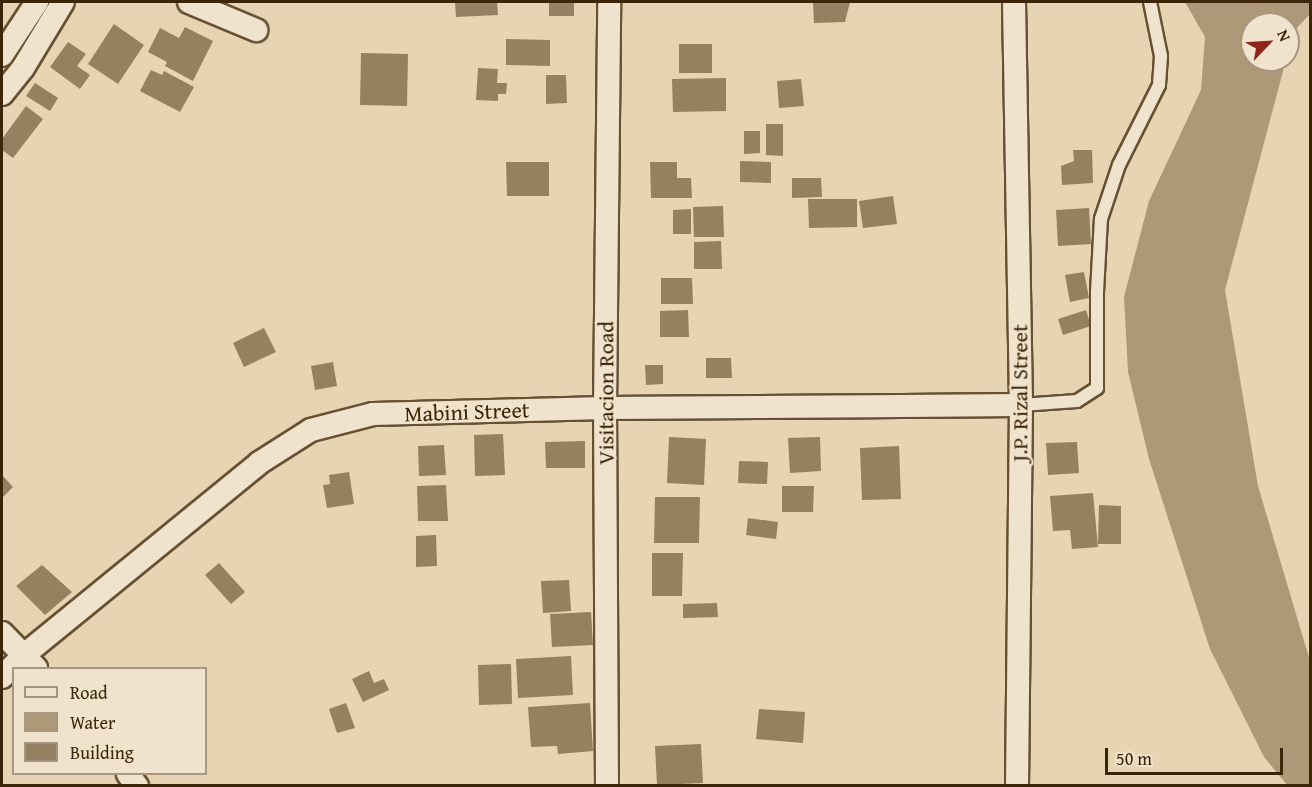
<!DOCTYPE html>
<html>
<head>
<meta charset="utf-8">
<style>
	body { margin:0 }
	#map { position:relative; width:1312px; height:787px; overflow:hidden; background:#e6d4b2; font-family:"Gentium Book Plus",serif }
	div>[style] { position:absolute }
	.water>* { inset:0; background:#ad9878 }
	.building>* { inset:0; background:#958060 }
	.roads { filter:drop-shadow(2px 0 #675132) drop-shadow(-2px 0 #675132) drop-shadow(0 2px #675132) drop-shadow(0 -2px #675132) }
	.lane>* { height:12px; margin:-6px; padding:0 6px; transform-origin:6px; border-radius:6px; background:#efe3cd }
	.street>* { height:22px; margin:-11px; padding:0 11px; transform-origin:11px; border-radius:11px; background:#efe3cd }
	span { translate:-50% -50%; white-space:nowrap; text-align:center; line-height:1.15; -webkit-text-stroke:4.5px #efe3cd; paint-order:stroke }
	.street-label { font-size:22px; color:#3d2508 }
	.frame { position:absolute; inset:0; border:3px solid #3d2508; pointer-events:none }
	.legend { position:absolute; left:12px; top:667px; width:195px; height:108px; box-sizing:border-box; background:#efe3cd; border:2px solid #a8977e; margin:0; padding:8px 10px; list-style:none; font-size:18px; color:#3d2508 }
	.legend li { display:flex; align-items:center; gap:12px; height:30px }
	.legend b { width:30px; border:2px solid #a8977e }
	.north { position:absolute; left:1240px; top:12px; width:60px; height:60px; box-sizing:border-box; background:#efe3cd; border:2px solid #a8977e; border-radius:50%; rotate:65deg; font-size:16px; font-weight:700; line-height:24px; text-align:center; color:#3d2508 }
	.north::after { content:''; display:block; margin:auto; width:21px; height:27px; background:#8f2418; clip-path:polygon(50% 0,100% 100%,50% 72%,0 100%) }
	.scale { position:absolute; left:1105px; top:748px; width:178px; height:27px; box-sizing:border-box; border:3px solid #3d2508; border-top:0; padding-left:8px; font-size:18px; line-height:21px; white-space:nowrap; color:#3d2508; -webkit-text-stroke:4px #efe3cd; paint-order:stroke }
</style>
</head>
<body>
<div id="map">
	<div class="water">
		<div style="clip-path:polygon(1185px 2px,1310px 2px,1310px 14px,1294px 31px,1288px 54px,1288px 24px,1252px 24px,1252px 60px,1286px 60px,1225px 290px,1258px 486px,1310px 661px,1310px 785px,1287px 785px,1264px 757px,1210px 649px,1149px 459px,1128px 372px,1124px 297px,1149px 201px,1201px 90px,1205px 37px)"></div>
	</div>
	<div class="building">
		<div style="clip-path:polygon(455px 2px,497px 2px,498px 15px,456px 17px)"></div>
		<div style="clip-path:polygon(549px 2px,574px 2px,574px 16px,549px 16px)"></div>
		<div style="clip-path:polygon(813px 2px,850px 2px,845px 22px,814px 23px)"></div>
		<div style="clip-path:polygon(114px 24px,144px 45px,118px 84px,88px 64px)"></div>
		<div style="clip-path:polygon(185px 27px,213px 41px,193px 81px,165px 66px,167px 62px,148px 52px,160px 28px,179px 38px)"></div>
		<div style="clip-path:polygon(506px 39px,550px 40px,550px 66px,506px 65px)"></div>
		<div style="clip-path:polygon(68px 42px,86px 54px,77px 66px,90px 75px,80px 89px,50px 67px)"></div>
		<div style="clip-path:polygon(679px 44px,712px 44px,712px 73px,679px 73px)"></div>
		<div style="clip-path:polygon(361px 53px,408px 54px,407px 106px,360px 105px)"></div>
		<div style="clip-path:polygon(478px 68px,498px 69px,497px 83px,507px 83px,506px 94px,498px 94px,498px 101px,476px 100px)"></div>
		<div style="clip-path:polygon(151px 70px,162px 75px,164px 71px,194px 87px,180px 112px,140px 91px)"></div>
		<div style="clip-path:polygon(546px 75px,566px 75px,567px 103px,546px 104px)"></div>
		<div style="clip-path:polygon(726px 78px,726px 111px,673px 112px,672px 79px)"></div>
		<div style="clip-path:polygon(801px 79px,804px 106px,779px 108px,777px 81px)"></div>
		<div style="clip-path:polygon(35px 83px,58px 98px,50px 111px,26px 96px)"></div>
		<div style="clip-path:polygon(26px 106px,43px 119px,13px 158px,2px 150px,2px 139px)"></div>
		<div style="clip-path:polygon(766px 124px,783px 124px,783px 156px,766px 155px)"></div>
		<div style="clip-path:polygon(744px 131px,760px 131px,760px 153px,744px 154px)"></div>
		<div style="clip-path:polygon(1073px 150px,1092px 150px,1093px 183px,1062px 185px,1061px 166px,1074px 161px)"></div>
		<div style="clip-path:polygon(740px 161px,771px 162px,771px 183px,740px 182px)"></div>
		<div style="clip-path:polygon(506px 162px,549px 162px,549px 196px,507px 196px)"></div>
		<div style="clip-path:polygon(650px 162px,677px 162px,677px 178px,691px 178px,692px 198px,651px 198px)"></div>
		<div style="clip-path:polygon(792px 178px,821px 178px,822px 197px,792px 198px)"></div>
		<div style="clip-path:polygon(893px 196px,897px 224px,863px 228px,859px 201px)"></div>
		<div style="clip-path:polygon(808px 199px,857px 199px,857px 227px,809px 228px)"></div>
		<div style="clip-path:polygon(723px 206px,724px 237px,694px 237px,693px 207px)"></div>
		<div style="clip-path:polygon(1089px 208px,1091px 244px,1058px 246px,1056px 210px)"></div>
		<div style="clip-path:polygon(691px 209px,691px 234px,673px 234px,673px 210px)"></div>
		<div style="clip-path:polygon(721px 241px,722px 269px,694px 269px,694px 242px)"></div>
		<div style="clip-path:polygon(1084px 272px,1089px 298px,1070px 302px,1065px 275px)"></div>
		<div style="clip-path:polygon(661px 278px,692px 278px,693px 304px,661px 304px)"></div>
		<div style="clip-path:polygon(688px 310px,689px 337px,660px 337px,660px 311px)"></div>
		<div style="clip-path:polygon(1086px 310px,1091px 326px,1063px 335px,1058px 319px)"></div>
		<div style="clip-path:polygon(264px 328px,276px 352px,244px 367px,233px 343px)"></div>
		<div style="clip-path:polygon(706px 358px,731px 358px,732px 378px,706px 378px)"></div>
		<div style="clip-path:polygon(333px 362px,337px 386px,315px 390px,311px 366px)"></div>
		<div style="clip-path:polygon(645px 365px,663px 365px,663px 384px,646px 385px)"></div>
		<div style="clip-path:polygon(503px 434px,505px 475px,475px 476px,474px 435px)"></div>
		<div style="clip-path:polygon(669px 437px,706px 439px,704px 485px,667px 483px)"></div>
		<div style="clip-path:polygon(820px 437px,821px 471px,790px 473px,788px 438px)"></div>
		<div style="clip-path:polygon(585px 441px,585px 468px,546px 468px,545px 442px)"></div>
		<div style="clip-path:polygon(1077px 442px,1079px 473px,1048px 475px,1046px 443px)"></div>
		<div style="clip-path:polygon(444px 445px,446px 475px,419px 476px,418px 446px)"></div>
		<div style="clip-path:polygon(899px 446px,901px 499px,862px 500px,860px 448px)"></div>
		<div style="clip-path:polygon(739px 461px,768px 462px,767px 484px,738px 483px)"></div>
		<div style="clip-path:polygon(349px 472px,354px 504px,327px 508px,323px 485px,330px 484px,329px 475px)"></div>
		<div style="clip-path:polygon(2px 475px,13px 487px,2px 498px)"></div>
		<div style="clip-path:polygon(446px 485px,448px 521px,418px 521px,417px 486px)"></div>
		<div style="clip-path:polygon(782px 486px,814px 486px,813px 512px,782px 512px)"></div>
		<div style="clip-path:polygon(1093px 493px,1098px 547px,1072px 549px,1070px 530px,1053px 531px,1050px 496px)"></div>
		<div style="clip-path:polygon(655px 497px,700px 497px,699px 543px,654px 543px)"></div>
		<div style="clip-path:polygon(1099px 505px,1121px 506px,1121px 544px,1098px 544px)"></div>
		<div style="clip-path:polygon(748px 518px,778px 522px,776px 539px,746px 535px)"></div>
		<div style="clip-path:polygon(436px 535px,437px 566px,416px 567px,416px 536px)"></div>
		<div style="clip-path:polygon(652px 553px,683px 553px,682px 596px,652px 596px)"></div>
		<div style="clip-path:polygon(219px 563px,245px 592px,231px 604px,205px 575px)"></div>
		<div style="clip-path:polygon(42px 565px,72px 592px,45px 615px,16px 586px)"></div>
		<div style="clip-path:polygon(569px 580px,571px 611px,543px 613px,541px 581px)"></div>
		<div style="clip-path:polygon(717px 603px,718px 617px,683px 618px,683px 604px)"></div>
		<div style="clip-path:polygon(591px 612px,593px 645px,552px 647px,550px 614px)"></div>
		<div style="clip-path:polygon(571px 656px,573px 695px,518px 698px,516px 659px)"></div>
		<div style="clip-path:polygon(511px 664px,512px 704px,479px 705px,478px 665px)"></div>
		<div style="clip-path:polygon(369px 671px,374px 683px,384px 679px,389px 690px,363px 702px,352px 679px)"></div>
		<div style="clip-path:polygon(346px 703px,355px 728px,337px 733px,329px 709px)"></div>
		<div style="clip-path:polygon(590px 703px,593px 751px,558px 754px,557px 746px,531px 747px,528px 707px)"></div>
		<div style="clip-path:polygon(759px 709px,805px 712px,803px 743px,756px 739px)"></div>
		<div style="clip-path:polygon(701px 744px,703px 783px,657px 785px,655px 746px)"></div>
	</div>
	<div class="roads">
		<div class="lane">
			<div style="left:1021px;top:405px;width:56px;rotate:-4.1deg"></div>
			<div style="left:1077px;top:401px;width:24px;rotate:-33deg"></div>
			<div style="left:1097px;top:388px;width:96px;rotate:-90deg"></div>
			<div style="left:1097px;top:292px;width:73px;rotate:-86.9deg"></div>
			<div style="left:1101px;top:219px;width:57px;rotate:-71.6deg"></div>
			<div style="left:1119px;top:165px;width:89px;rotate:-63.4deg"></div>
			<div style="left:1159px;top:85px;width:29px;rotate:-86deg"></div>
			<div style="left:1161px;top:56px;width:55px;rotate:-101.5deg"></div>
		</div>
		<div class="street">
			<div style="left:189px;top:2px;width:73px;rotate:22.7deg"></div>
			<div style="left:1014px;top:2px;width:403px;rotate:89deg"></div>
			<div style="left:1021px;top:405px;width:381px;rotate:90.6deg"></div>
			<div style="left:2px;top:55px;width:64px;rotate:-56.6deg"></div>
			<div style="left:2px;top:94px;width:33px;rotate:-51deg"></div>
			<div style="left:23px;top:68px;width:77px;rotate:-58.8deg"></div>
			<div style="left:2px;top:633px;width:49px;rotate:45.8deg"></div>
			<div style="left:2px;top:677px;width:31px;rotate:-45deg"></div>
			<div style="left:24px;top:655px;width:303px;rotate:-39.2deg"></div>
			<div style="left:259px;top:463px;width:62px;rotate:-32.4deg"></div>
			<div style="left:311px;top:430px;width:64px;rotate:-14.5deg"></div>
			<div style="left:373px;top:414px;width:232px;rotate:-1.5deg"></div>
			<div style="left:605px;top:408px;width:416px;rotate:-0.4deg"></div>
			<div style="left:128px;top:774px;width:15px;rotate:53deg"></div>
			<div style="left:607px;top:786px;width:378px;rotate:-90.3deg"></div>
			<div style="left:605px;top:408px;width:406px;rotate:-89.4deg"></div>
		</div>
	</div>
	<div class="street-label">
		<span style="left:606px;top:393px;rotate:-90deg">Visitacion Road</span>
		<span style="left:1020px;top:393px;rotate:-90deg">J.P. Rizal Street</span>
		<span style="left:467px;top:412px;rotate:-2deg">Mabini Street</span>
	</div>
	<div class="frame"></div>
	<ul class="legend">
	<li><b style="height:8px;background:#efe3cd"></b>Road</li>
	<li><b style="height:16px;background:#ad9878"></b>Water</li>
	<li><b style="height:16px;background:#958060"></b>Building</li>
	</ul>
	<div class="north">N</div>
	<div class="scale">50 m</div>
</div>
</body>
</html>
